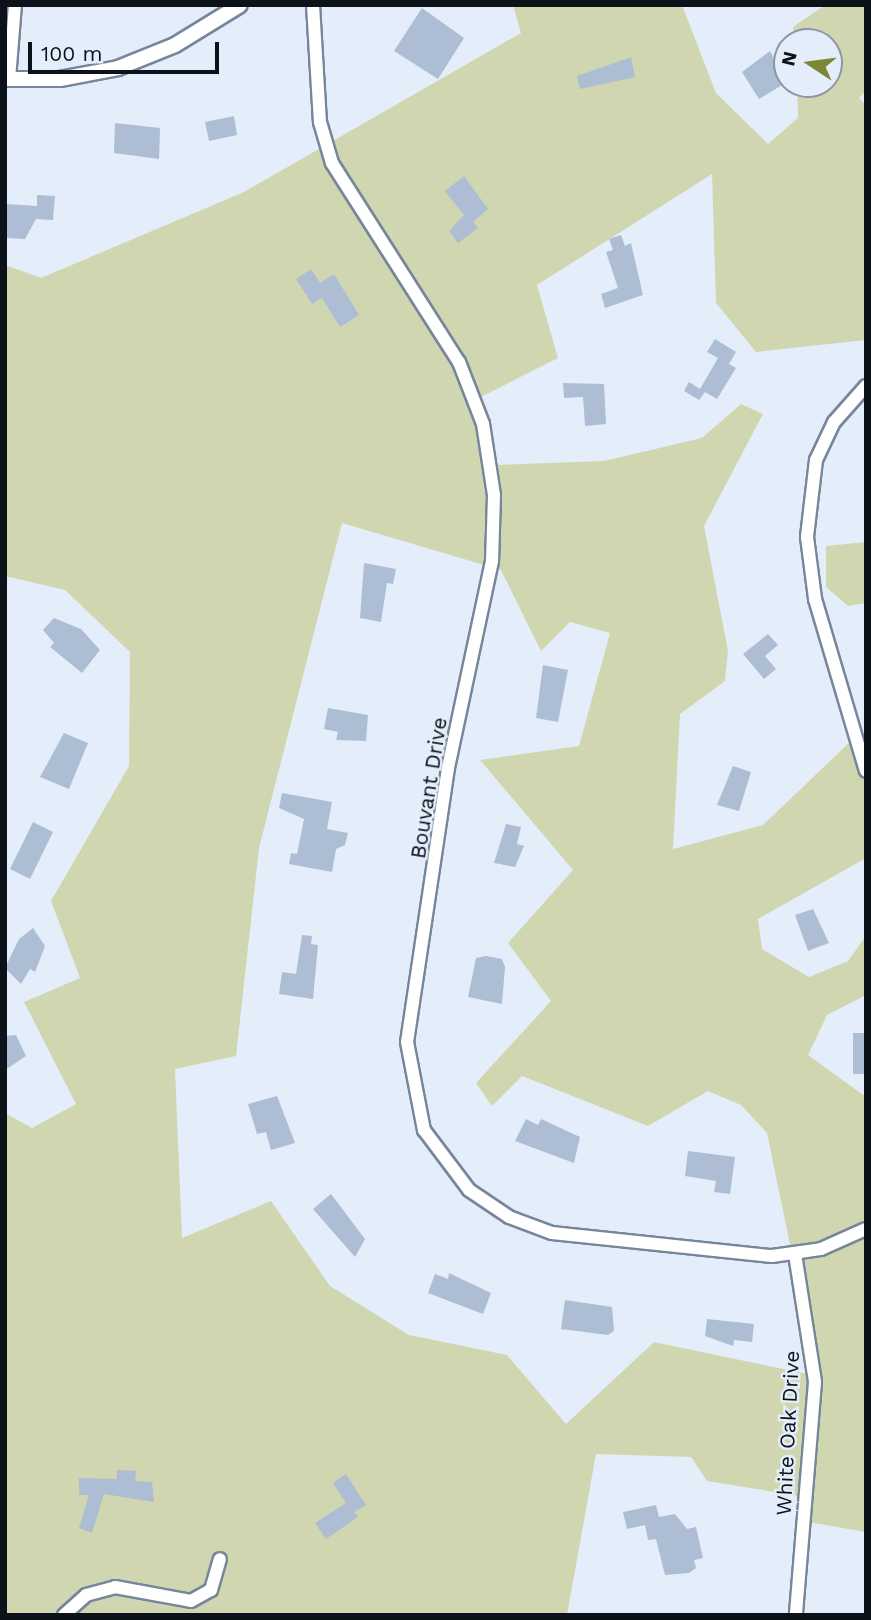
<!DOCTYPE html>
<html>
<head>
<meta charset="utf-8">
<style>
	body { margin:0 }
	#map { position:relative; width:871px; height:1620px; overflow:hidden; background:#e4eefb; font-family:"Work Sans",sans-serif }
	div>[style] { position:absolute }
	.green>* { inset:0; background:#d0d7b0 }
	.building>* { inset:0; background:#adbdd3 }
	.roads { filter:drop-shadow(2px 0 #77869a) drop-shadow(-2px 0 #77869a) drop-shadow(0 2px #77869a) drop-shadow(0 -2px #77869a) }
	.minor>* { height:12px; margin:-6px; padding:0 6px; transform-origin:6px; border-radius:6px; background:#fff }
	.tertiary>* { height:14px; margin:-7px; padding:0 7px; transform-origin:7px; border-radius:7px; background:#fff }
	span { translate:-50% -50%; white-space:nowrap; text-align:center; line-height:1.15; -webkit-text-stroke:5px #e4eefb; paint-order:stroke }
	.street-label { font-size:21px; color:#0c1219 }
	.frame { position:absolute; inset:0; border:7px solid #0c1219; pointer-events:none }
	.north { position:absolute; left:773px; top:28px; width:70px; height:70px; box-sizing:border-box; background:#e4eefb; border:2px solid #8e96a1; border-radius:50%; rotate:283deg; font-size:19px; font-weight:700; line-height:28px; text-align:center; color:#0c1219 }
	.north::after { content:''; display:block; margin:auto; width:24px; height:32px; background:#7c8734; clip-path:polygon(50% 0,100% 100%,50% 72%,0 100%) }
	.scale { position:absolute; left:28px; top:42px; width:191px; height:32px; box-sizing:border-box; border:4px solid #0c1219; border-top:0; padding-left:9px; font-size:21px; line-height:24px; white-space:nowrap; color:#0c1219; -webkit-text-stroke:5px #e4eefb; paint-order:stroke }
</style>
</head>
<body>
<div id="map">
	<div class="green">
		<div style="clip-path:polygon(evenodd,513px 5px,682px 5px,716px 93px,768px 144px,798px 118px,797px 84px,829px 84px,829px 42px,794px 42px,793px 27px,825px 5px,866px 5px,866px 91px,859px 98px,866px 105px,866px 340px,756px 352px,716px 303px,712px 174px,537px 285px,558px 358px,477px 399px,497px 465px,604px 461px,702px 438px,741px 404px,763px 414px,704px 526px,728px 651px,725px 681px,680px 714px,673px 849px,763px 825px,851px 741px,866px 743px,866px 858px,758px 919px,762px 949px,809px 977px,848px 961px,866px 936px,866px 995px,827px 1015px,808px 1055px,866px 1097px,866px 1532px,802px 1521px,805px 1497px,707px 1481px,691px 1457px,596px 1454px,567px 1615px,5px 1615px,5px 1113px,32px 1128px,76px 1104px,24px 1002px,80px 978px,51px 901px,129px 766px,130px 652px,65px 590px,5px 576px,5px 265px,41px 278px,244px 192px,521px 33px,513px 5px,342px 523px,501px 570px,541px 651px,570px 622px,610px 633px,579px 746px,480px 760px,573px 870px,508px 943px,551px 1001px,476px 1083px,492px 1106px,522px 1076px,648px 1126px,708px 1091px,741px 1105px,767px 1133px,817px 1376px,654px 1342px,566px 1424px,507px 1355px,409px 1335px,330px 1286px,271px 1201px,182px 1238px,175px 1069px,236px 1056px,259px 848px,342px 523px)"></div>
		<div style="clip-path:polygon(866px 542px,866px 603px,848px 606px,826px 587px,826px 546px)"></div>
	</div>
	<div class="building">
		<div style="clip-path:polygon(422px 8px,464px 38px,438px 79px,394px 51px)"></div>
		<div style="clip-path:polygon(770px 51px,787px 82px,759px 99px,742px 72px)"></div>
		<div style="clip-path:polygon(631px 57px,635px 77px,580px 89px,577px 76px)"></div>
		<div style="clip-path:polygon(234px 116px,237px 135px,209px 141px,205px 122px)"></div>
		<div style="clip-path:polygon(115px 123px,160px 128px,159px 159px,114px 153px)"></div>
		<div style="clip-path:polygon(464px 176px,488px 209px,473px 222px,478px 228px,458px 243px,449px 231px,464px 215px,445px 191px)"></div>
		<div style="clip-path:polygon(37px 195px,55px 196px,53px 220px,36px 219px,25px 239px,6px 238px,5px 204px,37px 206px)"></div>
		<div style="clip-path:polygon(621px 235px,625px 246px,631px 243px,643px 295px,605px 308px,601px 294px,618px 288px,606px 252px,613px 250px,609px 239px)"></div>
		<div style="clip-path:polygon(311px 269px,320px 283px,334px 274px,359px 315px,340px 327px,322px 298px,312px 304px,296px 279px)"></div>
		<div style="clip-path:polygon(715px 339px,736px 352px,729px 364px,736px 368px,717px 399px,705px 392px,699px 400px,684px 391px,689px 382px,700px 389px,718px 358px,707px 352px)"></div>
		<div style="clip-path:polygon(563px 383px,604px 384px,606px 424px,585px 426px,583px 397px,564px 398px)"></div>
		<div style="clip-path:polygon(364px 563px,396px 569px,393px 584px,387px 583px,381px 622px,360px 618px)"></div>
		<div style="clip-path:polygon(54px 618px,81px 629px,100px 650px,82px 673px,50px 647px,54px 643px,43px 630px)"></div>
		<div style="clip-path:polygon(768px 634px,778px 645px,765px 656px,776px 669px,764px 679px,743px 654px)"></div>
		<div style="clip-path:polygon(543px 665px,568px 670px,558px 722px,536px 718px)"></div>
		<div style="clip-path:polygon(328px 708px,368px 715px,366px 741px,336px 740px,338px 732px,324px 729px)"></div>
		<div style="clip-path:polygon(64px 733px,88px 743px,69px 789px,40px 777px)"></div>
		<div style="clip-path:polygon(733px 766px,751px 772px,739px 811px,717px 805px)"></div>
		<div style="clip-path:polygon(282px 793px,332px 802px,327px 829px,348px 833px,345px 845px,336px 849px,332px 872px,289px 864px,291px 853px,297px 854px,304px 819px,279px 808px)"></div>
		<div style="clip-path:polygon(33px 822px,53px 832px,30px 879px,10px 869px)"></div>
		<div style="clip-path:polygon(506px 824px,521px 827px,517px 844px,524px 846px,515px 867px,494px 863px)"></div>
		<div style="clip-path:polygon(813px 909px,829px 943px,808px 951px,795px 915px)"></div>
		<div style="clip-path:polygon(33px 928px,45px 946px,35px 972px,30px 969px,21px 984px,5px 968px,19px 939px)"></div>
		<div style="clip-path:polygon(302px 935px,312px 936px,311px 944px,318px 945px,313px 999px,279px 994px,282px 972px,296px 974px)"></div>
		<div style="clip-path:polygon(486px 956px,502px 959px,505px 967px,502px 1004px,468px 997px,476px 958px)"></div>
		<div style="clip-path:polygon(853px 1033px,866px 1033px,866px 1074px,853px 1074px)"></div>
		<div style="clip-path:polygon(16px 1035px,26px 1056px,5px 1070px,5px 1036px)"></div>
		<div style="clip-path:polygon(277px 1096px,295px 1143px,271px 1150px,266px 1132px,257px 1134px,248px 1104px)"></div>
		<div style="clip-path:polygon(526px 1119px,538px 1125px,541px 1119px,580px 1137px,574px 1163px,515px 1141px)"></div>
		<div style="clip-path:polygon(688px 1151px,735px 1157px,730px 1194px,714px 1192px,716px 1181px,685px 1176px)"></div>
		<div style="clip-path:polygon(331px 1194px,365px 1239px,355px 1257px,313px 1209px)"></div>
		<div style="clip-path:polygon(449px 1273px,491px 1293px,483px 1314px,428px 1293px,435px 1274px,448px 1279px)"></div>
		<div style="clip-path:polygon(565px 1300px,612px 1307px,614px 1331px,608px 1335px,561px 1329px)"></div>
		<div style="clip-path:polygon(707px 1319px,754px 1324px,752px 1342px,734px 1340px,733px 1346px,705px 1336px)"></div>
		<div style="clip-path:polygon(117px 1470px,136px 1471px,135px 1481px,152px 1482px,154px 1502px,104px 1494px,92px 1533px,79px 1528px,89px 1495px,79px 1495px,79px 1478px,117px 1479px)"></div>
		<div style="clip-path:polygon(346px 1474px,366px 1505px,354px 1512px,358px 1517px,326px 1539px,315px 1523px,346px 1503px,333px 1483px)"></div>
		<div style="clip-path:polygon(656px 1505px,659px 1517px,675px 1514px,687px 1529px,696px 1527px,703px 1558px,694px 1560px,696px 1568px,689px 1573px,665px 1575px,656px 1539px,648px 1540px,645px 1525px,627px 1529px,623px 1512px)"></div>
	</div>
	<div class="roads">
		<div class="minor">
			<div style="left:313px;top:5px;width:117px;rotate:86.6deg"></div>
			<div style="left:320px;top:122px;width:43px;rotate:73.7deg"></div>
			<div style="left:332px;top:163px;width:236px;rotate:57.5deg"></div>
			<div style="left:459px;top:362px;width:66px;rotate:68.8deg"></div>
			<div style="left:483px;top:424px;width:72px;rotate:81.2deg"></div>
			<div style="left:494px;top:495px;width:66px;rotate:91.7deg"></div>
			<div style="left:492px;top:561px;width:212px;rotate:102deg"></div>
			<div style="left:448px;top:768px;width:277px;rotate:98.5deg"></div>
			<div style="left:407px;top:1042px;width:90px;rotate:79.1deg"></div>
			<div style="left:424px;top:1130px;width:75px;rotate:53.1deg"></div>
			<div style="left:469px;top:1190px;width:48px;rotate:34deg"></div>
			<div style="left:509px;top:1217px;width:46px;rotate:20.4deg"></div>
			<div style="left:552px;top:1233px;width:221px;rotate:6deg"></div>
			<div style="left:772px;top:1256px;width:49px;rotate:-8.1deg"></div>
			<div style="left:821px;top:1249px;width:49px;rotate:-24deg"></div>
			<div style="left:9px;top:79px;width:74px;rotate:-85.4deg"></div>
			<div style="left:866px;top:386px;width:48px;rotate:131.6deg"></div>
			<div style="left:834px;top:422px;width:42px;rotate:115.3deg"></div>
			<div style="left:816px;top:460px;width:78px;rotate:96.7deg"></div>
			<div style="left:807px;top:537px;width:63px;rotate:82.6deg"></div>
			<div style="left:815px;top:599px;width:179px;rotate:73.5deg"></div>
			<div style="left:795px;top:1254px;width:130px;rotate:81.1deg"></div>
			<div style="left:815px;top:1382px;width:234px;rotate:94.7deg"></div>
			<div style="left:64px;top:1615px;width:30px;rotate:-42deg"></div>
			<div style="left:86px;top:1595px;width:30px;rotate:-15deg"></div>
			<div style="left:115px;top:1587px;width:77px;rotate:10.4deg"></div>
			<div style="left:191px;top:1601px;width:23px;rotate:-29deg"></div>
			<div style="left:211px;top:1590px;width:32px;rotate:-74deg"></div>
		</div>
		<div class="tertiary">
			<div style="left:5px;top:79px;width:55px"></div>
			<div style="left:60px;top:79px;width:59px;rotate:-10.7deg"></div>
			<div style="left:118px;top:68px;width:61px;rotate:-22deg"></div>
			<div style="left:175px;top:45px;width:76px;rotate:-31.6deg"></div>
		</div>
	</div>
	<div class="street-label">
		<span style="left:429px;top:788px;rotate:-81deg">Bouvant Drive</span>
		<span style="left:788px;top:1433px;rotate:-87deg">White Oak Drive</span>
	</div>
	<div class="frame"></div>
	<div class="north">N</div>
	<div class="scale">100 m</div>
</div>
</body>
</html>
